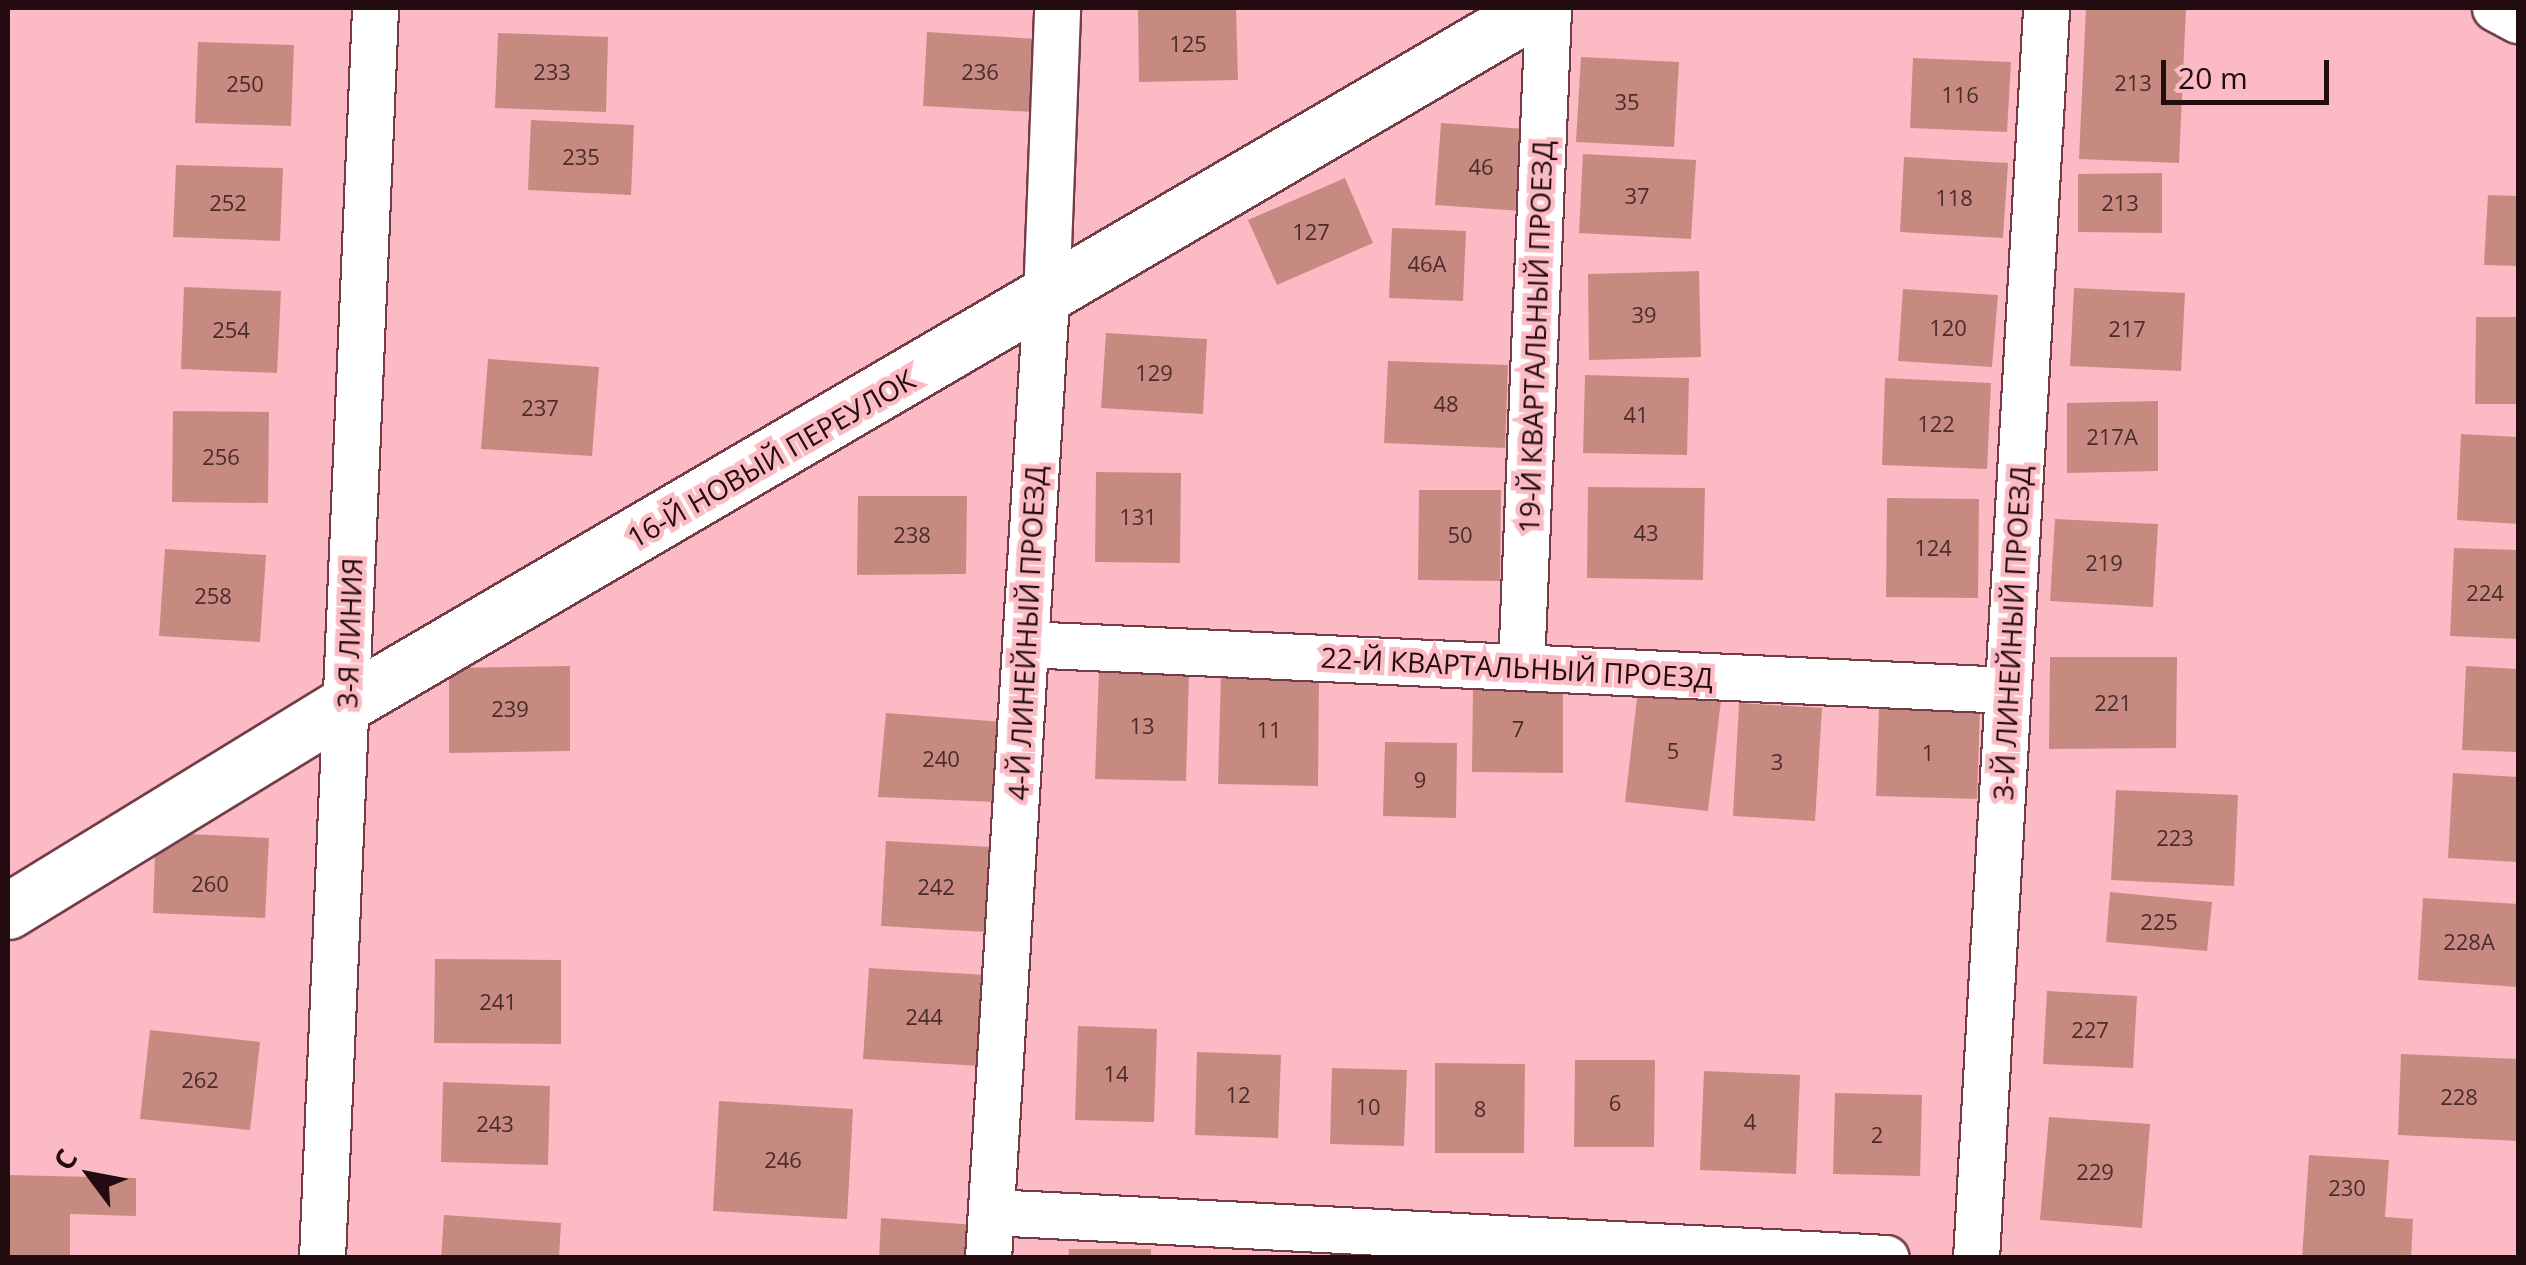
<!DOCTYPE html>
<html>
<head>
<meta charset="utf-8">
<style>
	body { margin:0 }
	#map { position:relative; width:2526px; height:1265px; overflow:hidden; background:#fcbbc4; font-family:"Open Sans",sans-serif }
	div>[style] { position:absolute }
	.building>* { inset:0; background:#c78a81 }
	.roads { filter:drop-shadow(2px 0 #723d47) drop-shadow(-2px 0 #723d47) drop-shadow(0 2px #723d47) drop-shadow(0 -2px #723d47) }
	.street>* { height:45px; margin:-22.5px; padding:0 22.5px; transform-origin:22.5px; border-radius:22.5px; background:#fff }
	.secondary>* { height:55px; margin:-27.5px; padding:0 27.5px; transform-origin:27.5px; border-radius:27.5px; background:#fff }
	span { translate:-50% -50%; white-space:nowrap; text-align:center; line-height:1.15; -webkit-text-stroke:9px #fcbbc4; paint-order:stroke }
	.number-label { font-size:22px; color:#4b2c2c }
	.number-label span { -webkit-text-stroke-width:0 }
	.street-label { font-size:28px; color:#220c10 }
	.frame { position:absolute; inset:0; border:10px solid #220c10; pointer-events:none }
	.north { position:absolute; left:40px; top:1125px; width:100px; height:100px; -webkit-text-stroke:8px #fcbbc4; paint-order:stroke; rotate:302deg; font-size:28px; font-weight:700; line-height:40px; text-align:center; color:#220c10 }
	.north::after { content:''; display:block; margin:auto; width:35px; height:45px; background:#220c10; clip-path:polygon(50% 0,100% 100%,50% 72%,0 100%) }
	.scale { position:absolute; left:2161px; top:60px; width:168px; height:45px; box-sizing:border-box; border:5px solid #220c10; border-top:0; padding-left:12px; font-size:30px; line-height:35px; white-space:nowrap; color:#220c10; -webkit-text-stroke:8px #fcbbc4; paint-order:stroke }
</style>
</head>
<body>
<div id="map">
	<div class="building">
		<div style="clip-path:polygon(1138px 8px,1236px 8px,1238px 80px,1139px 82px)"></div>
		<div style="clip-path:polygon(2086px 8px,2186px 8px,2179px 163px,2079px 159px)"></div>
		<div style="clip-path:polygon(927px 32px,1037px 39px,1033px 112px,923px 106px)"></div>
		<div style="clip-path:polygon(498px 33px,608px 37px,606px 112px,495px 108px)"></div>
		<div style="clip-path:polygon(198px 42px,294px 45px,291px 126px,195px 123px)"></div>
		<div style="clip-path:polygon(1581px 57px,1679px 62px,1674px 147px,1576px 142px)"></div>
		<div style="clip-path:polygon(1913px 58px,2011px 62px,2007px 132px,1910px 128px)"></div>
		<div style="clip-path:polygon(531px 120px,634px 125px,631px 195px,528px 190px)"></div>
		<div style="clip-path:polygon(1441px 123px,1526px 129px,1521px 211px,1435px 205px)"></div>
		<div style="clip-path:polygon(1583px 154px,1696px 160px,1691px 239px,1579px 233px)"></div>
		<div style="clip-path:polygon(1904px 157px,2008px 163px,2003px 238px,1900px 232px)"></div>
		<div style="clip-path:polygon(176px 165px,283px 168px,280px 241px,173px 237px)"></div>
		<div style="clip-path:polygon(2162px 173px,2162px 233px,2078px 232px,2078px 174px)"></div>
		<div style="clip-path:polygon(1345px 178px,1373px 243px,1277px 285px,1248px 220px)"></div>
		<div style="clip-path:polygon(2488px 195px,2518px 196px,2518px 266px,2484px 265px)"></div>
		<div style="clip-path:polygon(1392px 228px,1466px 231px,1463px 301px,1389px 298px)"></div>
		<div style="clip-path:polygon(1699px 271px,1701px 357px,1589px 360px,1588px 274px)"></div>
		<div style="clip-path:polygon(184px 287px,281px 291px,277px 373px,181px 369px)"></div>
		<div style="clip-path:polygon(2074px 288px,2185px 293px,2181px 371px,2070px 366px)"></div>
		<div style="clip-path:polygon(1903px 289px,1998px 295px,1992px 367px,1898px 361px)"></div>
		<div style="clip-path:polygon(2476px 317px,2518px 317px,2518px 404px,2475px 404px)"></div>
		<div style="clip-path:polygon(1106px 333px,1207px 339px,1203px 414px,1101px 408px)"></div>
		<div style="clip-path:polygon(488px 359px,599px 367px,592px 456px,481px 449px)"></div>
		<div style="clip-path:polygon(1388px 361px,1508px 365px,1505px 448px,1384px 443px)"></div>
		<div style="clip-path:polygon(1585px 375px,1689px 378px,1687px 455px,1583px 453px)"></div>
		<div style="clip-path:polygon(1885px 378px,1991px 383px,1987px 469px,1882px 465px)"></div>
		<div style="clip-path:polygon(2158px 401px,2158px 471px,2067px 473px,2067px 403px)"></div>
		<div style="clip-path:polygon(173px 411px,269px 412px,268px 503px,172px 502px)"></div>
		<div style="clip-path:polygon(2461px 434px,2518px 437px,2518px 524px,2457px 520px)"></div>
		<div style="clip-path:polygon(1096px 472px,1181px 473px,1180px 563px,1095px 562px)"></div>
		<div style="clip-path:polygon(1588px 487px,1705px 488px,1703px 580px,1587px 578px)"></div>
		<div style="clip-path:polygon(1419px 490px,1501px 490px,1500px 581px,1418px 580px)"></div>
		<div style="clip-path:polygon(858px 496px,967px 496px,966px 574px,857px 575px)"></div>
		<div style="clip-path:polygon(1887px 498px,1979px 499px,1978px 598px,1886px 597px)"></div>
		<div style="clip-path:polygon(2055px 519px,2158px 524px,2153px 607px,2050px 601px)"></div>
		<div style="clip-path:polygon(2454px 548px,2518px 550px,2518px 639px,2450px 636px)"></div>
		<div style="clip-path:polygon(165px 549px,266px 555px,260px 642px,159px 636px)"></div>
		<div style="clip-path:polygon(2050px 657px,2177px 657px,2176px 748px,2049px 749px)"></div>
		<div style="clip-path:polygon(570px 666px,570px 751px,449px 753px,449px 668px)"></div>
		<div style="clip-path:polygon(2466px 666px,2518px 669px,2518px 752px,2462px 750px)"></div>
		<div style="clip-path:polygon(1099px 670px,1189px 673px,1186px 781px,1095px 779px)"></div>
		<div style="clip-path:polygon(1221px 674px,1319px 676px,1318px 786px,1218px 784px)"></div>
		<div style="clip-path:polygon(1473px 685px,1563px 686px,1563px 773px,1472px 772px)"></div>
		<div style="clip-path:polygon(1638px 690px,1721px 700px,1708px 811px,1625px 802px)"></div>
		<div style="clip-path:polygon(1739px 703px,1822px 708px,1815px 821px,1733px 816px)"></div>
		<div style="clip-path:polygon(1879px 707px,1980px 710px,1977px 799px,1876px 796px)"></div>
		<div style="clip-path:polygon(886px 713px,1003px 722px,996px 802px,878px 797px)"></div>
		<div style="clip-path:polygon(1385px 742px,1457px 743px,1456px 818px,1383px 816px)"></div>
		<div style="clip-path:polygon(2453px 773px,2518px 777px,2518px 862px,2448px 858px)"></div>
		<div style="clip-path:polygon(2116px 790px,2238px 795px,2234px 886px,2111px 880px)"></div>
		<div style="clip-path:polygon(190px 834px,269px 838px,265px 918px,153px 913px,155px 854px)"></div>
		<div style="clip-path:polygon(886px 841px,991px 847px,986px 932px,881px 926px)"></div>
		<div style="clip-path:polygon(2110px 892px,2212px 902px,2207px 951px,2106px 942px)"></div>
		<div style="clip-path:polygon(2423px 898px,2518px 904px,2518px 987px,2418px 980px)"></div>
		<div style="clip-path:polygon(435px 959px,561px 960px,561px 1044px,434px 1043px)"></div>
		<div style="clip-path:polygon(869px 968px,986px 975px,980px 1066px,863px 1059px)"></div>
		<div style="clip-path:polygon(2047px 991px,2137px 996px,2133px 1068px,2043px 1064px)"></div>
		<div style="clip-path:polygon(1078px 1026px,1157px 1029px,1154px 1122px,1075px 1120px)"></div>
		<div style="clip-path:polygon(150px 1030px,260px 1042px,250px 1130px,140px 1119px)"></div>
		<div style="clip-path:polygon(1197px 1052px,1281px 1055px,1278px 1138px,1195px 1135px)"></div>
		<div style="clip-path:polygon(2401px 1054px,2518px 1059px,2518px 1141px,2398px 1135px)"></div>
		<div style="clip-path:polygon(1575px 1060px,1655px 1060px,1654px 1147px,1574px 1147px)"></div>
		<div style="clip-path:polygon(1435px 1063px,1525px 1064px,1524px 1153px,1435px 1153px)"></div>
		<div style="clip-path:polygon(1332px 1068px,1407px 1070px,1404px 1146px,1330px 1144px)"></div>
		<div style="clip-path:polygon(1704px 1071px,1800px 1075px,1796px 1174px,1700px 1170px)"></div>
		<div style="clip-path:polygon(443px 1082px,550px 1086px,548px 1165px,441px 1162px)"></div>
		<div style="clip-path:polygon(1835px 1093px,1922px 1095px,1920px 1176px,1833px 1174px)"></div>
		<div style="clip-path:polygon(719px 1101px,853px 1109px,847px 1219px,713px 1211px)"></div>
		<div style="clip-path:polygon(2049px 1117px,2150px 1124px,2142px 1228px,2040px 1220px)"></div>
		<div style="clip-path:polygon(2309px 1155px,2389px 1160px,2385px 1217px,2413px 1219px,2411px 1258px,2302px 1258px)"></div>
		<div style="clip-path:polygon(8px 1175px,136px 1178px,136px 1216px,70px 1214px,70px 1258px,8px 1258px)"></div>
		<div style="clip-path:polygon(444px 1215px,561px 1223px,559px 1258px,441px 1258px)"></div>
		<div style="clip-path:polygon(881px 1218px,976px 1225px,974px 1258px,879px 1258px)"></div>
		<div style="clip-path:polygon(1069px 1249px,1151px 1249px,1151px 1258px,1068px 1258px)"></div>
	</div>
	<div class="roads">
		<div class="street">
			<div style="left:2495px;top:8px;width:26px;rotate:28deg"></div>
			<div style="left:1025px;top:644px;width:984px;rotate:2.68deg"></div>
			<div style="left:1521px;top:667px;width:660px;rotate:-87.65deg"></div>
			<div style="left:991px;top:1212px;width:896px;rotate:2.94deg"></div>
			<div style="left:322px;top:1258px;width:1251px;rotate:-87.57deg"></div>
			<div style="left:988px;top:1258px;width:961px;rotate:-86.54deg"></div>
			<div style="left:1046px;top:299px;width:291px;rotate:-87.8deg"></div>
			<div style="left:1976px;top:1258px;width:1252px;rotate:-86.79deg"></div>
		</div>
		<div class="secondary">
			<div style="left:8px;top:911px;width:396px;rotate:-31.5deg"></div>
			<div style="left:346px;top:704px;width:1379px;rotate:-30.32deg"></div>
		</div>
	</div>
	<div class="number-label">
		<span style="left:1188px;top:44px">125</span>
		<span style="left:552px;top:72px">233</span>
		<span style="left:980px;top:72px">236</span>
		<span style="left:2133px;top:83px">213</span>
		<span style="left:245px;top:84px">250</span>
		<span style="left:1960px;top:95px">116</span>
		<span style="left:1627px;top:102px">35</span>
		<span style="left:581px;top:157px">235</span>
		<span style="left:1481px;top:167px">46</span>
		<span style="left:1637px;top:196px">37</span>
		<span style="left:1954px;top:198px">118</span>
		<span style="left:228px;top:203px">252</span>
		<span style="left:2120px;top:203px">213</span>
		<span style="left:1311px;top:232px">127</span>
		<span style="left:1427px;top:264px">46А</span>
		<span style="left:1644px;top:315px">39</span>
		<span style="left:1948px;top:328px">120</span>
		<span style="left:2127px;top:329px">217</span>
		<span style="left:231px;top:330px">254</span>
		<span style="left:1154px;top:373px">129</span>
		<span style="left:1446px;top:404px">48</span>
		<span style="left:540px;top:408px">237</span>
		<span style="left:1636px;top:415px">41</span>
		<span style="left:1936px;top:424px">122</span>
		<span style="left:2112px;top:437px">217А</span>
		<span style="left:221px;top:457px">256</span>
		<span style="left:1138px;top:517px">131</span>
		<span style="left:1646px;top:533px">43</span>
		<span style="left:912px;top:535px">238</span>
		<span style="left:1460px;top:535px">50</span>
		<span style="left:1933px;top:548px">124</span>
		<span style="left:2104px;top:563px">219</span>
		<span style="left:2485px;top:593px">224</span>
		<span style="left:213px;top:596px">258</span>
		<span style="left:2113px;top:703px">221</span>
		<span style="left:510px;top:709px">239</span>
		<span style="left:1142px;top:726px">13</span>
		<span style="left:1518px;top:729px">7</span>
		<span style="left:1269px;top:730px">11</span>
		<span style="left:1673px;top:751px">5</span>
		<span style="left:1928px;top:753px">1</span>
		<span style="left:941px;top:759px">240</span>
		<span style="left:1777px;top:762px">3</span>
		<span style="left:1420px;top:780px">9</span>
		<span style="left:2175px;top:838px">223</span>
		<span style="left:210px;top:884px">260</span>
		<span style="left:936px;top:887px">242</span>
		<span style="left:2159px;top:922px">225</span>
		<span style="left:2469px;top:942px">228А</span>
		<span style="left:498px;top:1002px">241</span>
		<span style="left:924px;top:1017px">244</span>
		<span style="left:2090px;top:1030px">227</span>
		<span style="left:1116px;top:1074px">14</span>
		<span style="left:200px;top:1080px">262</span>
		<span style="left:1238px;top:1095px">12</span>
		<span style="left:2459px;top:1097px">228</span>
		<span style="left:1615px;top:1103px">6</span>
		<span style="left:1368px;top:1107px">10</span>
		<span style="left:1480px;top:1109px">8</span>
		<span style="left:1750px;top:1122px">4</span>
		<span style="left:495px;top:1124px">243</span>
		<span style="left:1877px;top:1135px">2</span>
		<span style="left:783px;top:1160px">246</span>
		<span style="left:2095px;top:1172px">229</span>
		<span style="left:2347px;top:1188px">230</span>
	</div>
	<div class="street-label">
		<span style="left:1535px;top:337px;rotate:-88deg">19-Й КВАРТАЛЬНЫЙ ПРОЕЗД</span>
		<span style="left:771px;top:458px;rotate:-30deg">16-Й НОВЫЙ ПЕРЕУЛОК</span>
		<span style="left:349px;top:633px;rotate:-88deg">3-Я ЛИНИЯ</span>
		<span style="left:1026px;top:633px;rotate:-87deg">4-Й ЛИНЕЙНЫЙ ПРОЕЗД</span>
		<span style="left:2011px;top:633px;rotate:-87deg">3-Й ЛИНЕЙНЫЙ ПРОЕЗД</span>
		<span style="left:1517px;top:667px;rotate:3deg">22-Й КВАРТАЛЬНЫЙ ПРОЕЗД</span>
	</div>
	<div class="frame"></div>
	<div class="north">С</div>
	<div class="scale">20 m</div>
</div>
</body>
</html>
